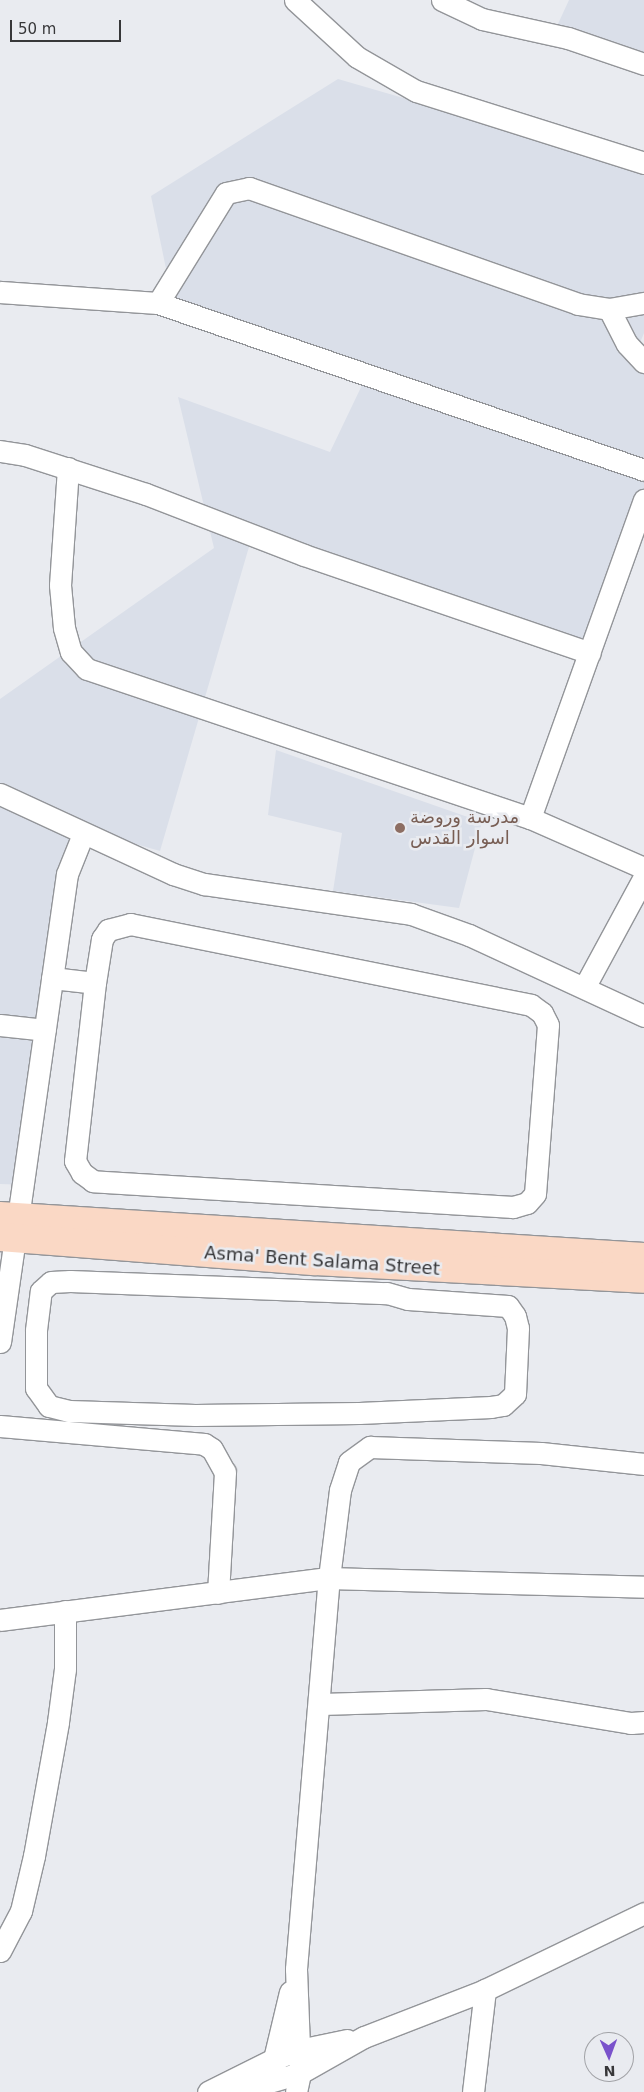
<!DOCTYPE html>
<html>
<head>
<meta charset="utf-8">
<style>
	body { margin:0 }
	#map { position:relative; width:644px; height:2092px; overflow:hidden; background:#e9ebf0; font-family:"DejaVu Sans","Noto Naskh Arabic",sans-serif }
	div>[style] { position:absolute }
	.built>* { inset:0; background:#dadfe9 }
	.roads { filter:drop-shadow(1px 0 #939599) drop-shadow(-1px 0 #939599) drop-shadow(0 1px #939599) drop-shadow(0 -1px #939599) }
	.minor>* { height:21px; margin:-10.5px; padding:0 10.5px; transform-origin:10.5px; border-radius:10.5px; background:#fff }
	.major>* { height:28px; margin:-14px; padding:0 14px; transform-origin:14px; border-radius:14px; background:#fad8c5 }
	.dots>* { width:14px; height:14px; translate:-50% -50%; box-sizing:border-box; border:2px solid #e9ebf0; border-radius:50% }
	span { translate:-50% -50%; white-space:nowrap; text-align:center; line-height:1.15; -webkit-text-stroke:5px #e9ebf0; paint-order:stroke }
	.education-label { font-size:18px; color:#785e54 }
	.left { translate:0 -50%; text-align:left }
	.street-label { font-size:18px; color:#373739 }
	.north { position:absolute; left:584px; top:2032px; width:50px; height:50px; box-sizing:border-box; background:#e9ebf0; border:1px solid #a2a3a7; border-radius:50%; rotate:178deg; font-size:14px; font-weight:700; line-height:20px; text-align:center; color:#373739 }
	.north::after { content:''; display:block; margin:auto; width:18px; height:22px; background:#7a52cb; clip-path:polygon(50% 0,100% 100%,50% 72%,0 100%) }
	.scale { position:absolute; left:10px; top:20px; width:111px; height:22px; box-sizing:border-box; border:2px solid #373739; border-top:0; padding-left:6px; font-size:15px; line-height:18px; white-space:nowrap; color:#373739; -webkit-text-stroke:4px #e9ebf0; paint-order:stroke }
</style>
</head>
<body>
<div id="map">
	<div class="built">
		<div style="clip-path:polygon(569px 0,644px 0,644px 75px,551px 39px)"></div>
		<div style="clip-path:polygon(338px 79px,644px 168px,644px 333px,635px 355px,644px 363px,644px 495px,589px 652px,251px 540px,160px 851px,73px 826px,30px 1185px,0 1184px,0 699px,214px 548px,178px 397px,330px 452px,364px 381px,176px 317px,151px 196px)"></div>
		<div style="clip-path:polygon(276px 750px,482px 822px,459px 908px,333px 891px,342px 833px,268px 815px)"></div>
	</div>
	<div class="roads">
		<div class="minor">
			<div style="left:295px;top:0;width:84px;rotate:42.6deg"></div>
			<div style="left:357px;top:57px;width:68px;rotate:30deg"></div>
			<div style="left:416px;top:91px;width:239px;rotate:17.5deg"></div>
			<div style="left:442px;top:0;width:44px;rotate:25.4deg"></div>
			<div style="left:482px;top:19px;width:88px;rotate:12.5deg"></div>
			<div style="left:568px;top:38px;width:80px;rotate:18.9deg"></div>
			<div style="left:0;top:292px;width:158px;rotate:4deg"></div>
			<div style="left:158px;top:303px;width:514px;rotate:18.96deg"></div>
			<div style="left:158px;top:303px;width:129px;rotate:-58.3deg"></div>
			<div style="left:226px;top:193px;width:24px;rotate:-12deg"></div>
			<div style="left:249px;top:188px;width:349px;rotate:19.4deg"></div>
			<div style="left:578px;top:304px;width:31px;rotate:9deg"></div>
			<div style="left:609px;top:309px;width:36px;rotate:-10deg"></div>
			<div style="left:609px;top:309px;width:39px;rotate:63deg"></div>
			<div style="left:627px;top:344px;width:25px;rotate:47deg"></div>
			<div style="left:0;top:451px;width:25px;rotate:9deg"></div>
			<div style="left:25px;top:455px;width:127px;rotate:17.9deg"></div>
			<div style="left:146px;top:494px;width:169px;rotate:21.1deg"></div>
			<div style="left:304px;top:555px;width:302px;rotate:18.9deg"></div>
			<div style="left:68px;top:468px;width:117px;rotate:93.9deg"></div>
			<div style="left:60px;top:585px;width:43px;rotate:84.7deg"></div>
			<div style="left:64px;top:628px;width:25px;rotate:74deg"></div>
			<div style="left:71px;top:652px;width:23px;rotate:47deg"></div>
			<div style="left:87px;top:669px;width:467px;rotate:18.6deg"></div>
			<div style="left:530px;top:818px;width:124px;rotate:23.7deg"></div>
			<div style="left:0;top:794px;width:191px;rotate:24.8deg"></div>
			<div style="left:173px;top:874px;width:33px;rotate:18deg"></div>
			<div style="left:204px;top:884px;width:209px;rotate:8.2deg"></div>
			<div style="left:411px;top:914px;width:62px;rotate:19.9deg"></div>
			<div style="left:469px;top:935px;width:193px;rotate:24.8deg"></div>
			<div style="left:530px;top:818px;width:338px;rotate:-70.3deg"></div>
			<div style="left:52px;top:978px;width:43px;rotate:6.6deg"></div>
			<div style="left:95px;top:983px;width:45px;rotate:-81deg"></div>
			<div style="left:102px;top:939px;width:11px;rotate:-56deg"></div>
			<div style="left:108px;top:930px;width:23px;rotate:-15deg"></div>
			<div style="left:130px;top:924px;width:409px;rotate:11.4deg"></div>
			<div style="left:531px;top:1005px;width:14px;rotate:36deg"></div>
			<div style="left:542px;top:1013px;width:13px;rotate:63deg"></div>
			<div style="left:548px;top:1025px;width:169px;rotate:94.4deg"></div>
			<div style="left:535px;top:1194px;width:12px;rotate:132deg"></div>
			<div style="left:527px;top:1203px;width:15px;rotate:164deg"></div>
			<div style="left:513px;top:1207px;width:421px;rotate:-176.5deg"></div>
			<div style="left:93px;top:1181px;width:14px;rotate:-144deg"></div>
			<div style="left:82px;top:1173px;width:14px;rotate:-120deg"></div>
			<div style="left:75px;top:1161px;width:179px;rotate:-83.6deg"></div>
			<div style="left:585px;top:986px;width:124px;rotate:-61.6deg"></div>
			<div style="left:0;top:1025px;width:45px;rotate:6.3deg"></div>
			<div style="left:18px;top:1218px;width:347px;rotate:-81.9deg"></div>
			<div style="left:67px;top:874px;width:43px;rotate:-68.2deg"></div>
			<div style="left:70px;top:1281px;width:317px;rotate:2.2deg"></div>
			<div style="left:387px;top:1293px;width:22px;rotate:16deg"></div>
			<div style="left:408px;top:1299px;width:100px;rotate:4deg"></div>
			<div style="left:508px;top:1306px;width:12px;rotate:55deg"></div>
			<div style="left:515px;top:1316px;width:12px;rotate:76deg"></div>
			<div style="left:518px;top:1328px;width:66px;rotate:92.6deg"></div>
			<div style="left:515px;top:1394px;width:16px;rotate:137deg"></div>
			<div style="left:503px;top:1405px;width:12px;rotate:171deg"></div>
			<div style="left:491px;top:1407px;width:132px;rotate:177.4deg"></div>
			<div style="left:359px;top:1413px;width:164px;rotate:179.3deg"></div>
			<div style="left:195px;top:1415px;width:126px;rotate:-178.2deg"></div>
			<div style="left:69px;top:1411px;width:21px;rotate:-166deg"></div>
			<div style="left:49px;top:1406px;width:22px;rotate:-126deg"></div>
			<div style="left:36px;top:1388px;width:58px;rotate:-90deg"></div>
			<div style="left:36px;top:1330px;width:39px;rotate:-83deg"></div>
			<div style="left:41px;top:1291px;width:13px;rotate:-42deg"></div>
			<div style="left:51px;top:1282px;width:19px;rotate:-3deg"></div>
			<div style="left:0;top:1342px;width:105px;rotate:-81.8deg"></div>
			<div style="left:0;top:1426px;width:205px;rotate:5deg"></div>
			<div style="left:204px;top:1444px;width:9px;rotate:32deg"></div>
			<div style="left:212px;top:1449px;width:26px;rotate:61deg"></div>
			<div style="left:225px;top:1472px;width:121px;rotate:93.3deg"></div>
			<div style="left:0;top:1620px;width:332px;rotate:-7.3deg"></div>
			<div style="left:329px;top:1578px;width:315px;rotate:1.6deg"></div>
			<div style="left:321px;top:1704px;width:165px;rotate:-1.7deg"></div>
			<div style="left:486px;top:1699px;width:147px;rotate:9.4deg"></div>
			<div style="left:631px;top:1723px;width:13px;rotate:-4deg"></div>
			<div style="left:0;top:1951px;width:45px;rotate:-62.3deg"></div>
			<div style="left:21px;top:1911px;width:57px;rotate:-76.7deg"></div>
			<div style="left:34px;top:1856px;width:136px;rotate:-79.8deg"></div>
			<div style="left:58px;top:1722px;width:53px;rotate:-82.5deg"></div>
			<div style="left:65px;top:1669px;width:58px;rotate:-90deg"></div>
			<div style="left:275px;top:2069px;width:10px;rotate:-96deg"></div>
			<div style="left:274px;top:2059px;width:69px;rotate:-76.6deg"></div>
			<div style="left:208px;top:2092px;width:74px;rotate:-26.6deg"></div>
			<div style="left:274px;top:2059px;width:27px;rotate:-20deg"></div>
			<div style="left:299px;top:2050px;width:49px;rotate:-11.8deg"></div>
			<div style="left:235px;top:2092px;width:68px;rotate:-16.3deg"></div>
			<div style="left:300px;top:2073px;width:73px;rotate:-29.4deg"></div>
			<div style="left:364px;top:2037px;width:130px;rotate:-21.2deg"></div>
			<div style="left:485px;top:1990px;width:177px;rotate:-25.8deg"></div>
			<div style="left:296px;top:2092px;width:19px;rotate:-78deg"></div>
			<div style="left:300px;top:2073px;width:104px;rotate:-92.2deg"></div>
			<div style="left:296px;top:1969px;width:392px;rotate:-85.2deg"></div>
			<div style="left:329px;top:1578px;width:89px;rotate:-82.9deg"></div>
			<div style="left:340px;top:1490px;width:29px;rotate:-72deg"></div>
			<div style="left:349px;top:1462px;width:26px;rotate:-36deg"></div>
			<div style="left:370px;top:1447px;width:171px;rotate:2deg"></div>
			<div style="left:541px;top:1453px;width:104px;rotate:6.1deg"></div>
			<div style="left:473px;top:2092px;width:103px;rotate:-83.3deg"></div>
		</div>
		<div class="major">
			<div style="left:0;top:1216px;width:645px;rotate:3.64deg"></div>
			<div style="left:0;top:1237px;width:316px;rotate:4.4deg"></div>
			<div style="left:315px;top:1261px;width:329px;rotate:3.1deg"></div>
		</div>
	</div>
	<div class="dots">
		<div style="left:400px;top:828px;background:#8d6e63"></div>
	</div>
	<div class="education-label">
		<span class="left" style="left:410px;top:828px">مدرسة وروضة<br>اسوار القدس</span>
	</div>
	<div class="street-label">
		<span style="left:322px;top:1261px;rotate:4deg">Asma' Bent Salama Street</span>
	</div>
	<div class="north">N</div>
	<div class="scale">50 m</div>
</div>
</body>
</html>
